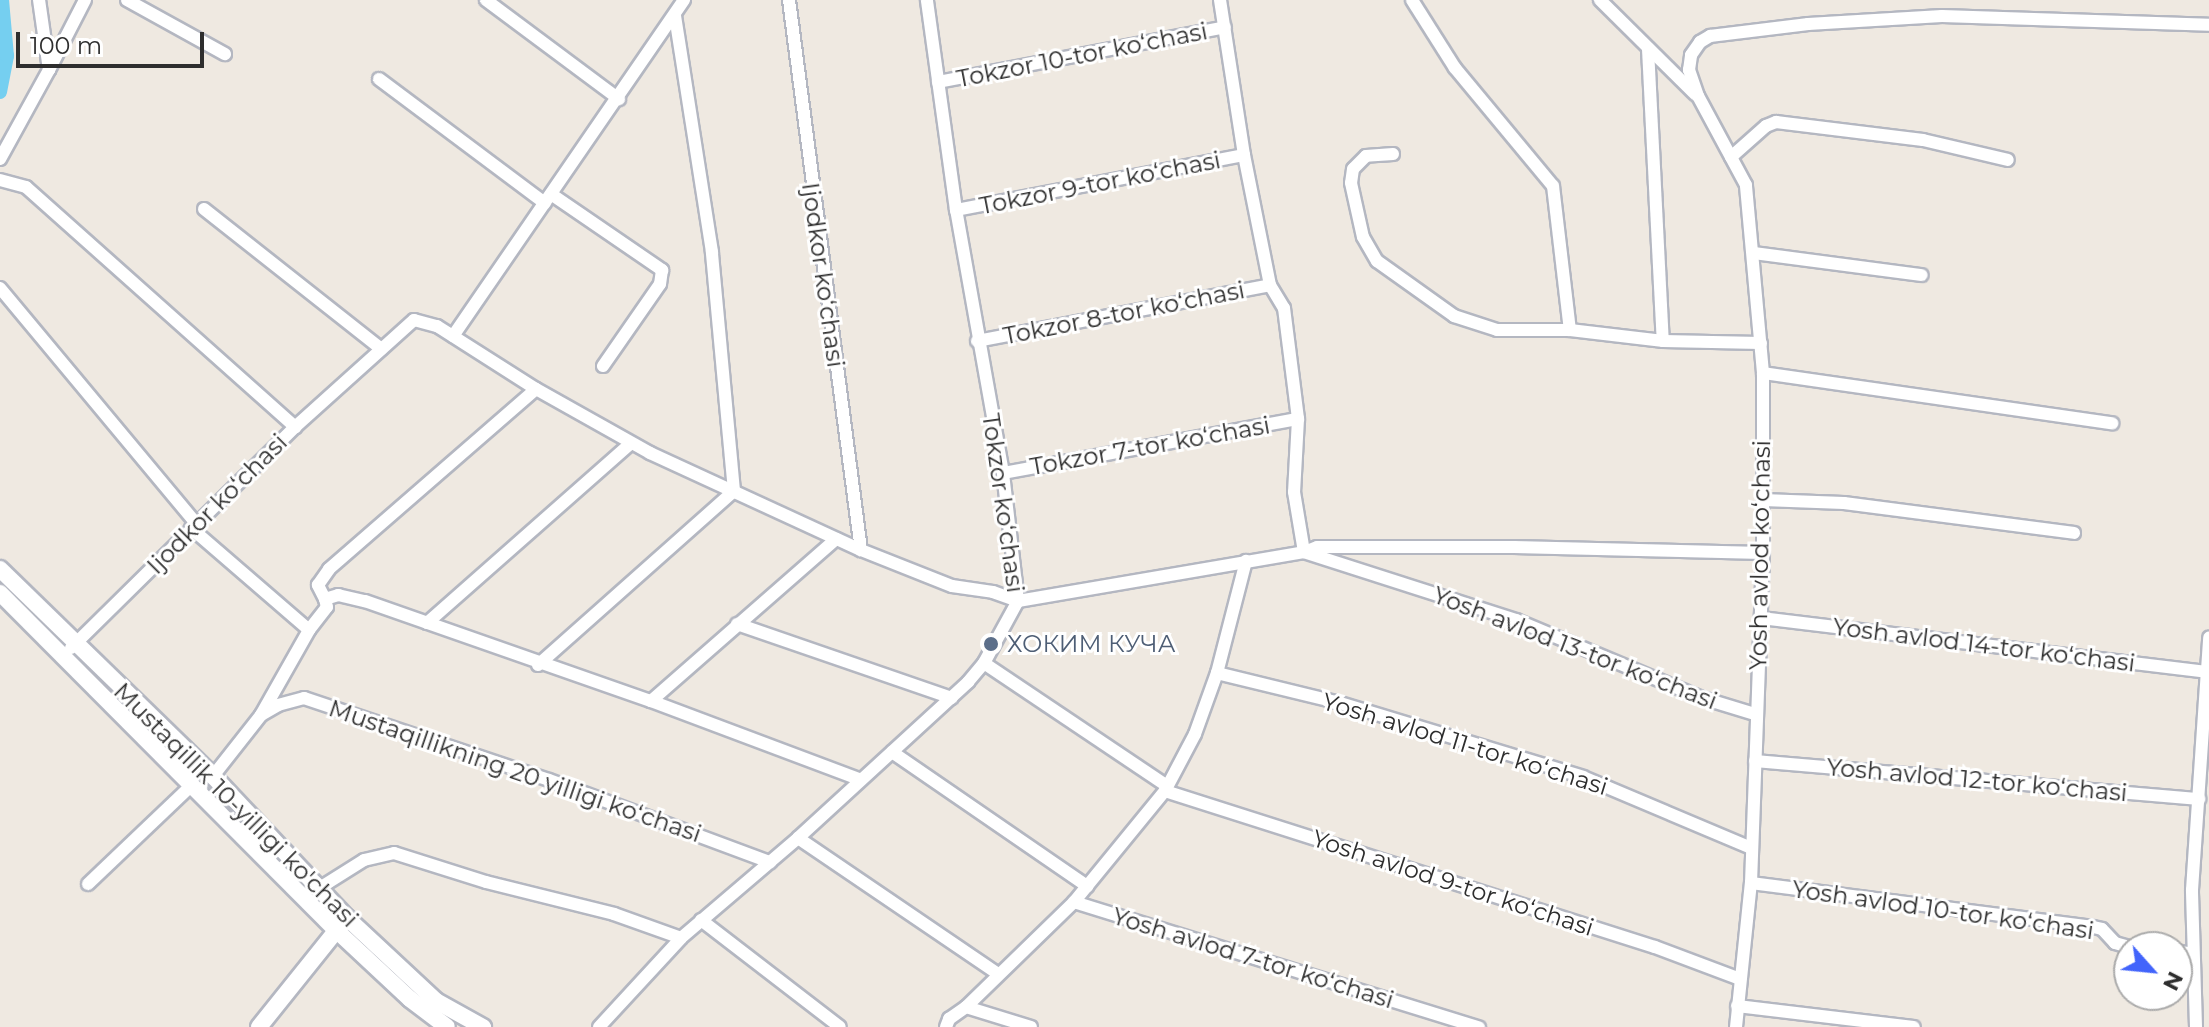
<!DOCTYPE html>
<html>
<head>
<meta charset="utf-8">
<style>
	body { margin:0 }
	#map { position:relative; width:2209px; height:1027px; overflow:hidden; background:#efe9e1; font-family:Montserrat,sans-serif }
	div>[style] { position:absolute }
	.canal>* { height:14px; margin:-7px; padding:0 7px; transform-origin:7px; border-radius:7px; background:#75cff0 }
	.roads { filter:drop-shadow(2px 0 #b4b7c1) drop-shadow(-2px 0 #b4b7c1) drop-shadow(0 2px #b4b7c1) drop-shadow(0 -2px #b4b7c1) }
	.street>* { height:12px; margin:-6px; padding:0 6px; transform-origin:6px; border-radius:6px; background:#fff }
	.secondary>* { height:16px; margin:-8px; padding:0 8px; transform-origin:8px; border-radius:8px; background:#fff }
	.dots>* { width:22px; height:22px; translate:-50% -50%; box-sizing:border-box; border:4px solid #fff; border-radius:50% }
	span { translate:-50% -50%; white-space:nowrap; text-align:center; line-height:1.15; -webkit-text-stroke:6px #fff; paint-order:stroke }
	.street-label { font-size:24px; color:#2e2e2e }
	.service-label { font-size:24px; color:#4e5e75 }
	.left { translate:0 -50%; text-align:left }
	.north { position:absolute; left:2113px; top:931px; width:80px; height:80px; box-sizing:border-box; background:#fff; border:2px solid #ababab; border-radius:50%; rotate:117deg; font-size:22px; font-weight:700; line-height:32px; text-align:center; color:#2e2e2e }
	.north::after { content:''; display:block; margin:auto; width:28px; height:36px; background:#4264fb; clip-path:polygon(50% 0,100% 100%,50% 72%,0 100%) }
	.scale { position:absolute; left:16px; top:32px; width:188px; height:36px; box-sizing:border-box; border:4px solid #2e2e2e; border-top:0; padding-left:10px; font-size:24px; line-height:28px; white-space:nowrap; color:#2e2e2e; -webkit-text-stroke:6px #fff; paint-order:stroke }
</style>
</head>
<body>
<div id="map">
	<div class="canal">
		<div style="left:0;top:92px;width:37px;rotate:-79deg"></div>
		<div style="left:7px;top:56px;width:56px;rotate:-95.1deg"></div>
	</div>
	<div class="roads">
		<div class="street">
			<div style="left:127px;top:0;width:112px;rotate:28.9deg"></div>
			<div style="left:486px;top:0;width:166px;rotate:36.7deg"></div>
			<div style="left:789px;top:0;width:555px;rotate:82.54deg"></div>
			<div style="left:1220px;top:0;width:157px;rotate:81.2deg"></div>
			<div style="left:1244px;top:155px;width:133px;rotate:78.7deg"></div>
			<div style="left:1270px;top:285px;width:27px;rotate:59deg"></div>
			<div style="left:1284px;top:308px;width:112px;rotate:82.8deg"></div>
			<div style="left:1298px;top:419px;width:73px;rotate:93.1deg"></div>
			<div style="left:1294px;top:492px;width:61px;rotate:80.5deg"></div>
			<div style="left:1304px;top:552px;width:223px;rotate:17.8deg"></div>
			<div style="left:1516px;top:620px;width:199px;rotate:22.8deg"></div>
			<div style="left:1699px;top:697px;width:59px;rotate:16.9deg"></div>
			<div style="left:1412px;top:0;width:80px;rotate:57.7deg"></div>
			<div style="left:1455px;top:68px;width:153px;rotate:50.3deg"></div>
			<div style="left:1553px;top:186px;width:145px;rotate:83.3deg"></div>
			<div style="left:1600px;top:0;width:134px;rotate:44.7deg"></div>
			<div style="left:1648px;top:49px;width:292px;rotate:87.1deg"></div>
			<div style="left:49px;top:70px;width:79px;rotate:-62.8deg"></div>
			<div style="left:379px;top:79px;width:207px;rotate:36.8deg"></div>
			<div style="left:938px;top:82px;width:292px;rotate:-10.8deg"></div>
			<div style="left:1393px;top:154px;width:27px;rotate:176deg"></div>
			<div style="left:1366px;top:156px;width:18px;rotate:135deg"></div>
			<div style="left:1353px;top:169px;width:14px;rotate:98deg"></div>
			<div style="left:1351px;top:183px;width:55px;rotate:77.5deg"></div>
			<div style="left:1363px;top:237px;width:28px;rotate:60deg"></div>
			<div style="left:1377px;top:261px;width:95px;rotate:35.5deg"></div>
			<div style="left:1454px;top:316px;width:45px;rotate:18deg"></div>
			<div style="left:1497px;top:330px;width:73px"></div>
			<div style="left:1570px;top:330px;width:94px;rotate:6.7deg"></div>
			<div style="left:1663px;top:341px;width:98px;rotate:1.2deg"></div>
			<div style="left:1731px;top:157px;width:47px;rotate:-41.5deg"></div>
			<div style="left:1766px;top:126px;width:11px;rotate:-22deg"></div>
			<div style="left:1776px;top:122px;width:148px;rotate:7deg"></div>
			<div style="left:1923px;top:140px;width:87px;rotate:13.2deg"></div>
			<div style="left:0;top:159px;width:102px;rotate:-61.2deg"></div>
			<div style="left:49px;top:70px;width:71px;rotate:-98.1deg"></div>
			<div style="left:0;top:180px;width:27px;rotate:15deg"></div>
			<div style="left:26px;top:187px;width:361px;rotate:41.7deg"></div>
			<div style="left:551px;top:194px;width:135px;rotate:34.4deg"></div>
			<div style="left:662px;top:270px;width:14px;rotate:98deg"></div>
			<div style="left:660px;top:284px;width:100px;rotate:124.8deg"></div>
			<div style="left:204px;top:209px;width:226px;rotate:38.3deg"></div>
			<div style="left:956px;top:210px;width:293px;rotate:-10.8deg"></div>
			<div style="left:1754px;top:253px;width:169px;rotate:7.5deg"></div>
			<div style="left:0;top:288px;width:306px;rotate:50.2deg"></div>
			<div style="left:453px;top:336px;width:408px;rotate:-55.5deg"></div>
			<div style="left:977px;top:341px;width:298px;rotate:-10.8deg"></div>
			<div style="left:1763px;top:373px;width:353px;rotate:8.2deg"></div>
			<div style="left:1003px;top:473px;width:300px;rotate:-10.4deg"></div>
			<div style="left:1763px;top:500px;width:81px;rotate:2.1deg"></div>
			<div style="left:1844px;top:503px;width:232px;rotate:7.4deg"></div>
			<div style="left:191px;top:528px;width:156px;rotate:40.8deg"></div>
			<div style="left:325px;top:599px;width:16px;rotate:-117deg"></div>
			<div style="left:318px;top:585px;width:19px;rotate:-55deg"></div>
			<div style="left:329px;top:569px;width:274px;rotate:-41deg"></div>
			<div style="left:1761px;top:618px;width:449px;rotate:6.9deg"></div>
			<div style="left:427px;top:623px;width:271px;rotate:-41.4deg"></div>
			<div style="left:737px;top:624px;width:227px;rotate:19deg"></div>
			<div style="left:71px;top:648px;width:315px;rotate:-44.6deg"></div>
			<div style="left:295px;top:427px;width:160px;rotate:-42deg"></div>
			<div style="left:414px;top:320px;width:24px;rotate:15deg"></div>
			<div style="left:437px;top:326px;width:117px;rotate:32.5deg"></div>
			<div style="left:536px;top:389px;width:131px;rotate:29.3deg"></div>
			<div style="left:650px;top:453px;width:232px;rotate:24.7deg"></div>
			<div style="left:861px;top:550px;width:98px;rotate:21.6deg"></div>
			<div style="left:952px;top:586px;width:41px;rotate:8.3deg"></div>
			<div style="left:993px;top:592px;width:27px;rotate:20deg"></div>
			<div style="left:1018px;top:601px;width:290px;rotate:-9.7deg"></div>
			<div style="left:1304px;top:552px;width:14px;rotate:-21deg"></div>
			<div style="left:1317px;top:547px;width:197px"></div>
			<div style="left:1514px;top:547px;width:249px;rotate:1.4deg"></div>
			<div style="left:984px;top:663px;width:220px;rotate:33.9deg"></div>
			<div style="left:538px;top:665px;width:262px;rotate:-41.6deg"></div>
			<div style="left:734px;top:491px;width:240px;rotate:-95.3deg"></div>
			<div style="left:712px;top:252px;width:239px;rotate:-98.9deg"></div>
			<div style="left:1217px;top:673px;width:127px;rotate:13.7deg"></div>
			<div style="left:1340px;top:703px;width:254px;rotate:16.9deg"></div>
			<div style="left:1583px;top:777px;width:182px;rotate:22.9deg"></div>
			<div style="left:651px;top:701px;width:246px;rotate:-41.2deg"></div>
			<div style="left:261px;top:715px;width:98px;rotate:-60.5deg"></div>
			<div style="left:309px;top:630px;width:29px;rotate:-52deg"></div>
			<div style="left:327px;top:607px;width:8px;rotate:-104deg"></div>
			<div style="left:325px;top:599px;width:14px;rotate:-17deg"></div>
			<div style="left:338px;top:595px;width:28px;rotate:13deg"></div>
			<div style="left:365px;top:601px;width:303px;rotate:19.3deg"></div>
			<div style="left:651px;top:701px;width:222px;rotate:20.6deg"></div>
			<div style="left:892px;top:752px;width:237px;rotate:34.5deg"></div>
			<div style="left:1755px;top:761px;width:446px;rotate:4.9deg"></div>
			<div style="left:213px;top:776px;width:78px;rotate:-51.8deg"></div>
			<div style="left:261px;top:715px;width:20px;rotate:-30deg"></div>
			<div style="left:278px;top:705px;width:27px;rotate:-15deg"></div>
			<div style="left:304px;top:698px;width:258px;rotate:18.5deg"></div>
			<div style="left:549px;top:780px;width:236px;rotate:20.4deg"></div>
			<div style="left:1165px;top:791px;width:514px;rotate:17.66deg"></div>
			<div style="left:1655px;top:947px;width:91px;rotate:20.6deg"></div>
			<div style="left:798px;top:838px;width:240px;rotate:34.2deg"></div>
			<div style="left:1751px;top:883px;width:341px;rotate:7.3deg"></div>
			<div style="left:2089px;top:926px;width:13px;rotate:13deg"></div>
			<div style="left:2102px;top:929px;width:19px;rotate:47deg"></div>
			<div style="left:2115px;top:943px;width:15px;rotate:16deg"></div>
			<div style="left:88px;top:884px;width:142px;rotate:-43.6deg"></div>
			<div style="left:318px;top:889px;width:54px;rotate:-32.2deg"></div>
			<div style="left:364px;top:860px;width:31px;rotate:-13deg"></div>
			<div style="left:394px;top:853px;width:96px;rotate:17.5deg"></div>
			<div style="left:486px;top:882px;width:132px;rotate:14deg"></div>
			<div style="left:614px;top:914px;width:71px;rotate:19.7deg"></div>
			<div style="left:1074px;top:902px;width:424px;rotate:17.2deg"></div>
			<div style="left:701px;top:920px;width:175px;rotate:37.6deg"></div>
			<div style="left:2177px;top:952px;width:16px;rotate:4deg"></div>
			<div style="left:1737px;top:1006px;width:178px;rotate:6.8deg"></div>
			<div style="left:966px;top:1007px;width:68px;rotate:17.1deg"></div>
			<div style="left:599px;top:1027px;width:121px;rotate:-47.3deg"></div>
			<div style="left:681px;top:938px;width:154px;rotate:-40.5deg"></div>
			<div style="left:798px;top:838px;width:231px;rotate:-42.5deg"></div>
			<div style="left:968px;top:682px;width:25px;rotate:-50deg"></div>
			<div style="left:984px;top:663px;width:71px;rotate:-61.3deg"></div>
			<div style="left:1018px;top:601px;width:129px;rotate:-96.7deg"></div>
			<div style="left:1003px;top:473px;width:267px;rotate:-100.1deg"></div>
			<div style="left:956px;top:210px;width:212px;rotate:-97.9deg"></div>
			<div style="left:946px;top:1027px;width:9px;rotate:-69deg"></div>
			<div style="left:949px;top:1019px;width:21px;rotate:-35deg"></div>
			<div style="left:966px;top:1007px;width:151px;rotate:-44.2deg"></div>
			<div style="left:1074px;top:902px;width:144px;rotate:-50.7deg"></div>
			<div style="left:1165px;top:791px;width:64px;rotate:-62.2deg"></div>
			<div style="left:1195px;top:734px;width:65px;rotate:-70.2deg"></div>
			<div style="left:1217px;top:673px;width:116px;rotate:-75.5deg"></div>
			<div style="left:1736px;top:1027px;width:145px;rotate:-84.1deg"></div>
			<div style="left:1751px;top:883px;width:330px;rotate:-87.9deg"></div>
			<div style="left:1763px;top:553px;width:180px;rotate:-90deg"></div>
			<div style="left:1763px;top:373px;width:189px;rotate:-95.2deg"></div>
			<div style="left:1746px;top:185px;width:101px;rotate:-118.3deg"></div>
			<div style="left:1698px;top:96px;width:28px;rotate:-109deg"></div>
			<div style="left:1689px;top:70px;width:15px;rotate:-82deg"></div>
			<div style="left:1691px;top:55px;width:16px;rotate:-55deg"></div>
			<div style="left:1700px;top:42px;width:12px;rotate:-31deg"></div>
			<div style="left:1710px;top:36px;width:99px;rotate:-7deg"></div>
			<div style="left:1808px;top:24px;width:134px;rotate:-3.4deg"></div>
			<div style="left:1942px;top:16px;width:267px;rotate:1.9deg"></div>
			<div style="left:2196px;top:1027px;width:137px;rotate:-91.7deg"></div>
			<div style="left:2192px;top:890px;width:253px;rotate:-86.1deg"></div>
		</div>
		<div class="secondary">
			<div style="left:0;top:569px;width:297px;rotate:44.2deg"></div>
			<div style="left:213px;top:776px;width:194px;rotate:46.7deg"></div>
			<div style="left:346px;top:917px;width:123px;rotate:43deg"></div>
			<div style="left:436px;top:1001px;width:54px;rotate:29deg"></div>
			<div style="left:0;top:593px;width:476px;rotate:45.1deg"></div>
			<div style="left:336px;top:930px;width:101px;rotate:43deg"></div>
			<div style="left:410px;top:999px;width:46px;rotate:37.1deg"></div>
			<div style="left:259px;top:1027px;width:134px;rotate:-51.3deg"></div>
		</div>
	</div>
	<div class="dots">
		<div style="left:991px;top:644px;background:#5c6f8a"></div>
	</div>
	<div class="street-label">
		<span style="left:1082px;top:55px;rotate:-11deg">Tokzor 10-tor koʻchasi</span>
		<span style="left:1100px;top:183px;rotate:-11deg">Tokzor 9-tor koʻchasi</span>
		<span style="left:823px;top:275px;rotate:82deg">Ijodkor koʻchasi</span>
		<span style="left:1124px;top:313px;rotate:-11deg">Tokzor 8-tor koʻchasi</span>
		<span style="left:1150px;top:446px;rotate:-10deg">Tokzor 7-tor koʻchasi</span>
		<span style="left:1003px;top:503px;rotate:82deg">Tokzor koʻchasi</span>
		<span style="left:217px;top:504px;rotate:-45deg">Ijodkor koʻchasi</span>
		<span style="left:1760px;top:555px;rotate:-89deg">Yosh avlod koʻchasi</span>
		<span style="left:1984px;top:645px;rotate:7deg">Yosh avlod 14-tor koʻchasi</span>
		<span style="left:1575px;top:648px;rotate:21deg">Yosh avlod 13-tor koʻchasi</span>
		<span style="left:1465px;top:744px;rotate:17deg">Yosh avlod 11-tor koʻchasi</span>
		<span style="left:515px;top:771px;rotate:19deg">Mustaqillikning 20 yilligi koʻchasi</span>
		<span style="left:1977px;top:780px;rotate:5deg">Yosh avlod 12-tor koʻchasi</span>
		<span style="left:236px;top:805px;rotate:45deg">Mustaqillik 10-yilligi ko'chasi</span>
		<span style="left:1453px;top:883px;rotate:18deg">Yosh avlod 9-tor koʻchasi</span>
		<span style="left:1943px;top:910px;rotate:8deg">Yosh avlod 10-tor koʻchasi</span>
		<span style="left:1253px;top:958px;rotate:17deg">Yosh avlod 7-tor koʻchasi</span>
	</div>
	<div class="service-label">
		<span class="left" style="left:1007px;top:644px">ХОКИМ КУЧА</span>
	</div>
	<div class="north">N</div>
	<div class="scale">100 m</div>
</div>
</body>
</html>
